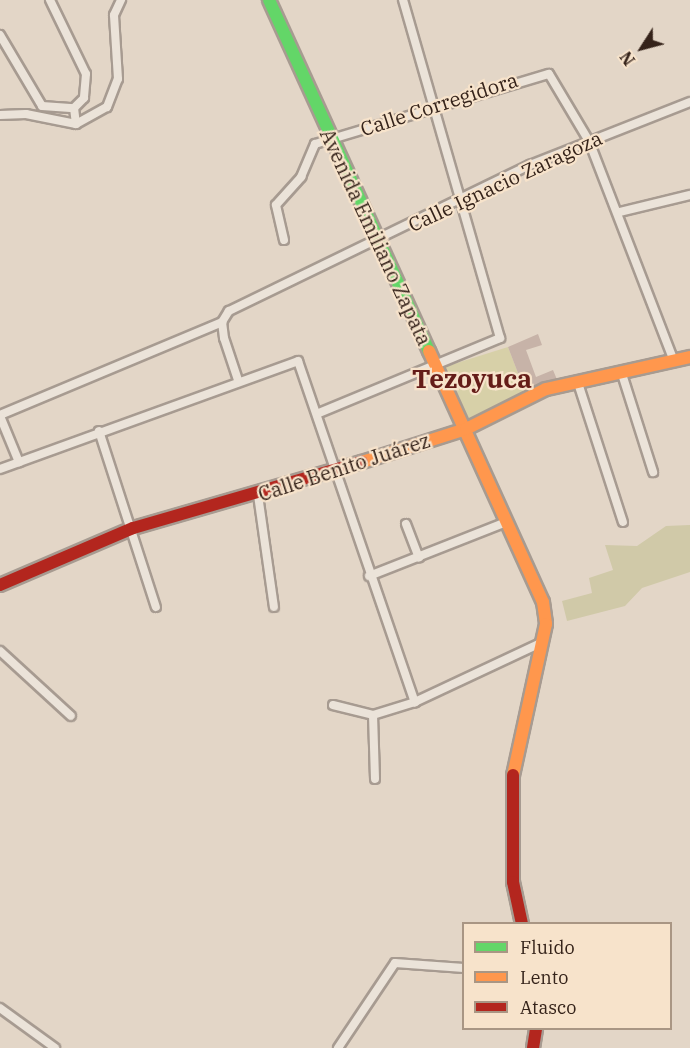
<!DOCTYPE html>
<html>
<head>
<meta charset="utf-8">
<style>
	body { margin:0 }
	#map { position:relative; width:690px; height:1048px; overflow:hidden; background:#e3d6c7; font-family:"IBM Plex Serif",serif }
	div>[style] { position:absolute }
	.green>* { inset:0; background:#d7d0a8 }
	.cemetery>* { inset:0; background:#d0c9a8 }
	.building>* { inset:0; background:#c7b3a8 }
	.roads { filter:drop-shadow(2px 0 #a79b91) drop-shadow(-2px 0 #a79b91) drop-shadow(0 2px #a79b91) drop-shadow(0 -2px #a79b91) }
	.street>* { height:8px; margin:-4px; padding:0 4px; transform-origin:4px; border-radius:4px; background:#ebe3d9 }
	.fast>* { height:12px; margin:-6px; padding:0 6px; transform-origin:6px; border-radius:6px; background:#63d668 }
	.slow>* { height:12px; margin:-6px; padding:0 6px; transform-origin:6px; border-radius:6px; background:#ff974d }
	.jam>* { height:12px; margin:-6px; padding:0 6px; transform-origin:6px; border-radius:6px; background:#b3261e }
	span { translate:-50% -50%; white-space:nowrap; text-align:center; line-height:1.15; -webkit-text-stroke:4.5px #f7e3cb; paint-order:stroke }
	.street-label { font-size:20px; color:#35231a }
	.district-label { font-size:26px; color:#641c18; font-weight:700 }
	.legend { position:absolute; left:462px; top:922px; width:210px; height:108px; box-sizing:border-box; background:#f7e3cb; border:2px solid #a99684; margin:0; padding:8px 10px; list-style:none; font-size:18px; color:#35231a }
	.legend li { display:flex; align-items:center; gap:12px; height:30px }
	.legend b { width:30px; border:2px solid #a99684 }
	.north { position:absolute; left:612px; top:18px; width:60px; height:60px; -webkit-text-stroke:4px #f7e3cb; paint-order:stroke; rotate:234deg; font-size:16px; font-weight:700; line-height:24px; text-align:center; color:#35231a }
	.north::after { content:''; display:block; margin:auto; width:21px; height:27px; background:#35231a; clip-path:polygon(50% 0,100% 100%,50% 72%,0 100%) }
</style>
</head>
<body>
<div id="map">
	<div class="green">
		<div style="clip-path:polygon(508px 347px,526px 394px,469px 419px,444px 367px)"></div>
	</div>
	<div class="cemetery">
		<div style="clip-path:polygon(690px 525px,690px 572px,642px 588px,625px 606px,567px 621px,562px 601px,592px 593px,589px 578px,613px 570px,605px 545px,637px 546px,666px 526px)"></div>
	</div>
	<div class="building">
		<div style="clip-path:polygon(538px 334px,542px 345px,526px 350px,536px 377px,553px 370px,558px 382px,526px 394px,508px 347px)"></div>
	</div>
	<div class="roads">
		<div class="street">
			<div style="left:50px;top:0;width:82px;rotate:64.1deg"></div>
			<div style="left:86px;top:74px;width:24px;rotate:95deg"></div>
			<div style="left:84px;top:98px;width:14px;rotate:135deg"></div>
			<div style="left:74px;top:108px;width:16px;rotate:83deg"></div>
			<div style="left:0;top:35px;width:82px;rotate:59.4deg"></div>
			<div style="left:42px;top:106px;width:32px;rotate:4deg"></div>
			<div style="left:0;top:115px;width:26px;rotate:-2deg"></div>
			<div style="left:26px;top:114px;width:51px;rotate:11.3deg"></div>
			<div style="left:76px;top:124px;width:35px;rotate:-29deg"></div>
			<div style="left:107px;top:107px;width:30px;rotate:-69deg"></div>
			<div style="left:118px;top:79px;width:64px;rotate:-93.6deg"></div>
			<div style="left:114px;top:15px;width:17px;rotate:-65deg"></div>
			<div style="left:620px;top:212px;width:72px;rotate:-13.7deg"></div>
			<div style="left:284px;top:240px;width:36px;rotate:-103deg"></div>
			<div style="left:276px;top:205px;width:38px;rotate:-48deg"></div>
			<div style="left:301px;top:177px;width:36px;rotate:-67deg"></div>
			<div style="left:315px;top:144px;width:244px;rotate:-16.7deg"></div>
			<div style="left:549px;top:74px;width:78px;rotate:59.2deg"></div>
			<div style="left:589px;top:141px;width:236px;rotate:68.9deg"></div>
			<div style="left:622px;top:374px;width:103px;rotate:72.4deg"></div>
			<div style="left:238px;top:380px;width:44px;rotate:-108.4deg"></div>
			<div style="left:224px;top:338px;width:16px;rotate:-97deg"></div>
			<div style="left:222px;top:322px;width:13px;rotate:-58deg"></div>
			<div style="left:229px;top:311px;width:335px;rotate:-25.9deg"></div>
			<div style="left:530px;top:165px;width:172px;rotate:-21.5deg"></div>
			<div style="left:578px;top:383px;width:146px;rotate:72.1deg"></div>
			<div style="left:319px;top:413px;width:196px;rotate:-22.5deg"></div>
			<div style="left:500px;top:338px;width:352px;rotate:-106deg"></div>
			<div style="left:0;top:415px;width:241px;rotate:-22.7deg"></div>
			<div style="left:0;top:416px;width:50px;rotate:67.6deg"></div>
			<div style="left:99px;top:431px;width:185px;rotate:72.1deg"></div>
			<div style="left:0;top:469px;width:317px;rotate:-19.9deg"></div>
			<div style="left:298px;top:361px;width:361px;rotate:71.1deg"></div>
			<div style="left:258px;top:495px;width:113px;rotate:81.9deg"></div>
			<div style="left:406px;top:524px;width:36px;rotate:69deg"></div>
			<div style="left:369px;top:576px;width:147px;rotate:-21.5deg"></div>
			<div style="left:0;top:651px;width:96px;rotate:42.5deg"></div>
			<div style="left:333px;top:705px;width:41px;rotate:14deg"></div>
			<div style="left:373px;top:715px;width:44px;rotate:-17.2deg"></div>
			<div style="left:415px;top:702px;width:141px;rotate:-25.1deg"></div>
			<div style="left:373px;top:715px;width:64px;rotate:88.2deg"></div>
			<div style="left:0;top:1008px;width:68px;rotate:36deg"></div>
			<div style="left:338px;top:1048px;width:102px;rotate:-56.2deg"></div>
			<div style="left:395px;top:963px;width:69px;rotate:4.1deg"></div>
		</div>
		<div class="fast">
			<div style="left:269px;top:0;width:386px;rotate:65.5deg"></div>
		</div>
		<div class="slow">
			<div style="left:429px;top:351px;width:276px;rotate:65.6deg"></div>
			<div style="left:543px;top:602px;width:22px;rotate:82deg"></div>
			<div style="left:546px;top:624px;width:155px;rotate:102.3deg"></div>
			<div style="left:362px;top:462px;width:109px;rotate:-17.6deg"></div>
			<div style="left:466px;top:429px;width:89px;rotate:-26.6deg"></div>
			<div style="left:546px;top:389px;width:148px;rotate:-12.5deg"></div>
		</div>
		<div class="jam">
			<div style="left:0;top:585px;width:145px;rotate:-23.2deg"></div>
			<div style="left:133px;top:528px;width:238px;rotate:-16.1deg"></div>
			<div style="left:513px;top:775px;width:107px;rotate:90deg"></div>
			<div style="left:513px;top:882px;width:43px;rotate:77.9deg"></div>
			<div style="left:533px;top:1048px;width:20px;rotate:-81deg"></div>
		</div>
	</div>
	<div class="street-label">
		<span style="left:439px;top:104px;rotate:-18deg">Calle Corregidora</span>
		<span style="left:505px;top:181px;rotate:-25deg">Calle Ignacio Zaragoza</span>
		<span style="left:376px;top:237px;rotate:65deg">Avenida Emiliano Zapata</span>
		<span style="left:344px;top:467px;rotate:-18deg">Calle Benito Juárez</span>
	</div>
	<div class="district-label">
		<span style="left:472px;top:379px">Tezoyuca</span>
	</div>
	<ul class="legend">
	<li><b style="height:8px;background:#63d668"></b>Fluido</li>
	<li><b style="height:8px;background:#ff974d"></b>Lento</li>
	<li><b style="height:8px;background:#b3261e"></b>Atasco</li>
	</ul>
	<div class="north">N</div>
</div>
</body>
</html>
